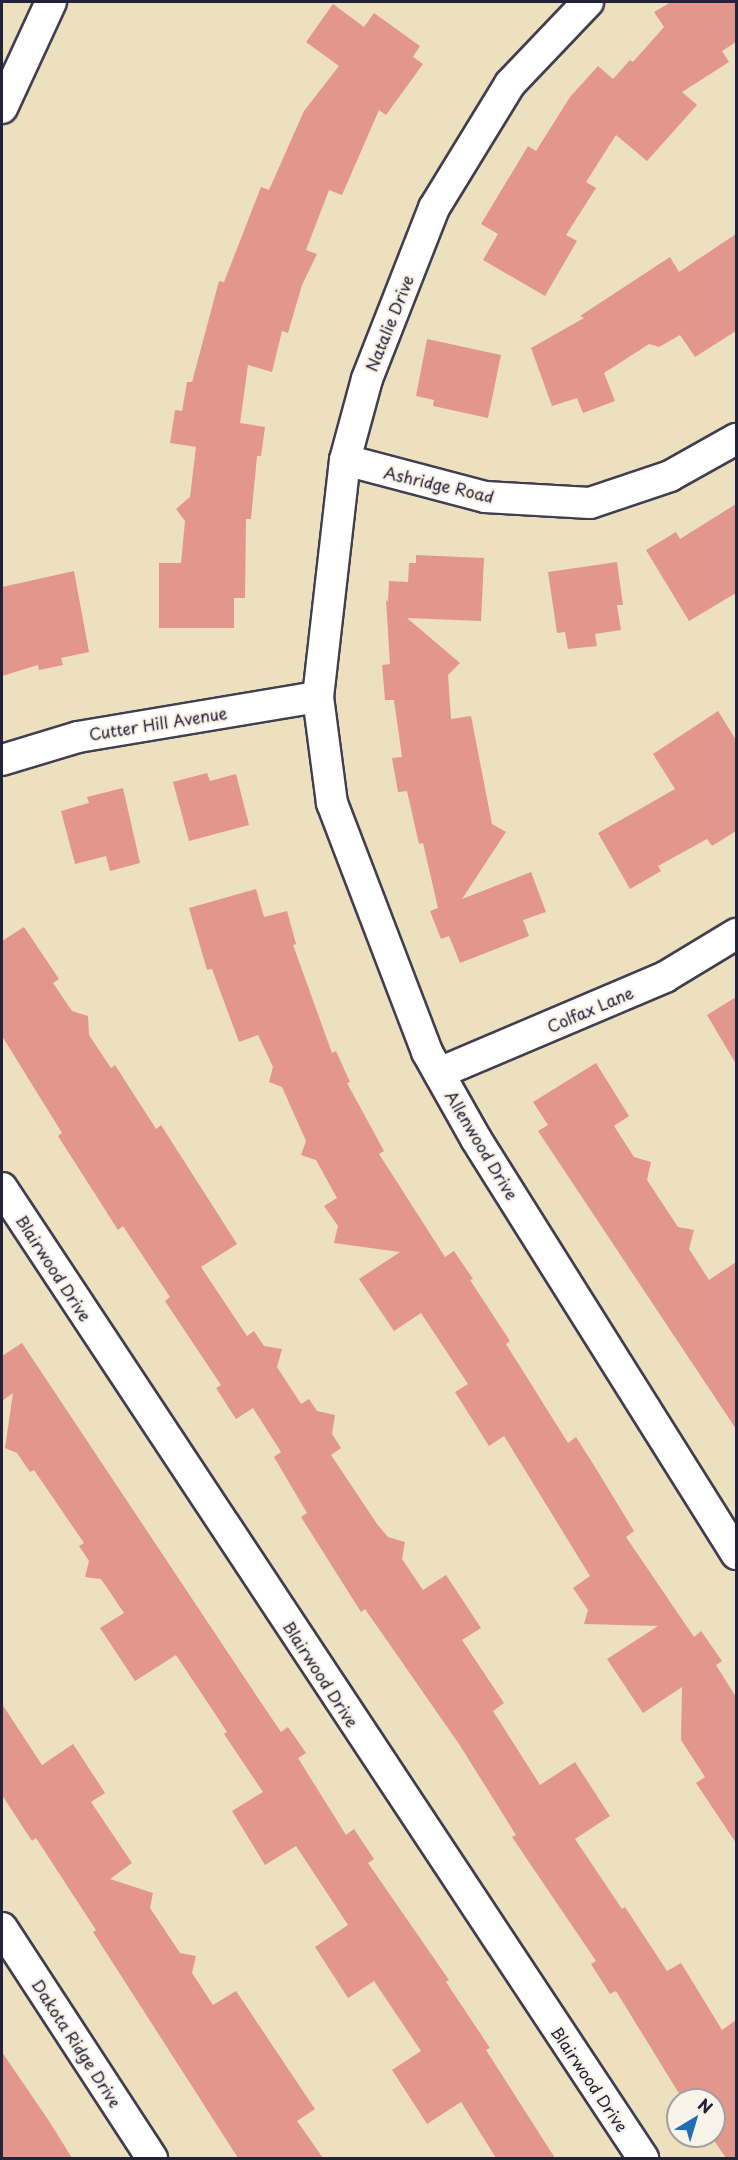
<!DOCTYPE html>
<html>
<head>
<meta charset="utf-8">
<style>
	body { margin:0 }
	#map { position:relative; width:738px; height:2160px; overflow:hidden; background:#ece0bf; font-family:"Playpen Sans",sans-serif }
	div>[style] { position:absolute }
	.building>* { inset:0; background:#e3978c }
	.roads { filter:drop-shadow(2px 0 #403e4f) drop-shadow(-2px 0 #403e4f) drop-shadow(0 2px #403e4f) drop-shadow(0 -2px #403e4f) }
	.minor>* { height:30px; margin:-15px; padding:0 15px; transform-origin:15px; border-radius:15px; background:#fff }
	span { translate:-50% -50%; white-space:nowrap; text-align:center; line-height:1.15; -webkit-text-stroke:5px #f7f3e8; paint-order:stroke }
	.street-label { font-size:16px; color:#22223b }
	.frame { position:absolute; inset:0; border:3px solid #22223b; pointer-events:none }
	.north { position:absolute; left:666px; top:2088px; width:60px; height:60px; box-sizing:border-box; background:#f7f3e8; border:2px solid #a29fa3; border-radius:50%; rotate:38deg; font-size:16px; font-weight:700; line-height:24px; text-align:center; color:#22223b }
	.north::after { content:''; display:block; margin:auto; width:21px; height:27px; background:#1f6fb2; clip-path:polygon(50% 0,100% 100%,50% 72%,0 100%) }
</style>
</head>
<body>
<div id="map">
	<div class="building">
		<div style="clip-path:polygon(671px 2px,736px 2px,736px 42px,722px 51px,729px 62px,682px 92px,697px 105px,647px 161px,616px 135px,586px 182px,596px 188px,566px 235px,577px 241px,545px 296px,483px 260px,498px 234px,481px 224px,528px 146px,536px 151px,570px 97px,598px 66px,613px 79px,630px 60px,633px 62px,664px 27px,654px 12px)"></div>
		<div style="clip-path:polygon(333px 4px,364px 27px,374px 13px,420px 46px,413px 57px,423px 64px,386px 115px,379px 110px,342px 195px,329px 190px,306px 250px,317px 254px,302px 285px,288px 333px,282px 331px,272px 372px,248px 365px,240px 423px,265px 427px,261px 456px,257px 456px,251px 519px,246px 519px,245px 598px,234px 598px,234px 628px,159px 628px,159px 563px,181px 563px,185px 521px,176px 509px,190px 497px,196px 447px,170px 443px,175px 410px,182px 411px,187px 382px,192px 382px,219px 281px,224px 282px,261px 187px,269px 190px,304px 111px,339px 66px,306px 42px)"></div>
		<div style="clip-path:polygon(736px 234px,736px 331px,695px 357px,680px 335px,659px 347px,649px 344px,604px 373px,615px 401px,583px 413px,577px 398px,552px 406px,531px 348px,584px 318px,580px 316px,670px 257px,679px 272px)"></div>
		<div style="clip-path:polygon(427px 339px,501px 355px,488px 418px,433px 406px,434px 400px,416px 396px)"></div>
		<div style="clip-path:polygon(736px 504px,736px 593px,689px 621px,646px 550px,676px 532px,680px 539px)"></div>
		<div style="clip-path:polygon(416px 555px,484px 558px,481px 621px,407px 618px,460px 663px,448px 675px,451px 719px,471px 716px,492px 824px,506px 832px,462px 899px,531px 872px,546px 912px,523px 920px,529px 936px,460px 963px,449px 936px,441px 939px,430px 911px,438px 908px,423px 843px,419px 844px,407px 791px,398px 792px,392px 758px,402px 757px,394px 700px,385px 700px,382px 665px,390px 664px,386px 600px,388px 602px,389px 581px,408px 582px,409px 563px,416px 563px)"></div>
		<div style="clip-path:polygon(617px 562px,623px 605px,617px 605px,621px 630px,595px 634px,597px 646px,568px 649px,565px 632px,557px 633px,548px 572px)"></div>
		<div style="clip-path:polygon(74px 571px,89px 652px,61px 658px,63px 665px,39px 670px,38px 665px,2px 676px,2px 587px)"></div>
		<div style="clip-path:polygon(718px 711px,736px 740px,736px 831px,712px 846px,707px 839px,658px 866px,661px 871px,630px 889px,598px 833px,675px 789px,653px 754px)"></div>
		<div style="clip-path:polygon(207px 773px,210px 781px,236px 774px,249px 825px,189px 841px,173px 782px)"></div>
		<div style="clip-path:polygon(123px 788px,140px 863px,110px 871px,106px 856px,75px 864px,61px 811px,89px 803px,87px 797px)"></div>
		<div style="clip-path:polygon(256px 889px,264px 917px,287px 911px,296px 944px,293px 945px,332px 1053px,336px 1051px,350px 1082px,347px 1083px,384px 1151px,379px 1154px,445px 1257px,454px 1251px,473px 1279px,470px 1280px,510px 1341px,506px 1344px,568px 1443px,576px 1437px,595px 1467px,634px 1531px,626px 1537px,694px 1637px,701px 1631px,722px 1661px,716px 1665px,736px 1697px,736px 1843px,696px 1783px,705px 1777px,681px 1740px,682px 1687px,643px 1713px,607px 1659px,658px 1626px,584px 1624px,588px 1610px,573px 1588px,590px 1576px,504px 1436px,489px 1446px,455px 1392px,468px 1384px,421px 1313px,394px 1331px,359px 1279px,400px 1252px,334px 1243px,338px 1226px,324px 1206px,337px 1198px,316px 1160px,301px 1155px,306px 1141px,282px 1087px,269px 1082px,273px 1067px,258px 1035px,239px 1042px,212px 969px,207px 970px,189px 908px)"></div>
		<div style="clip-path:polygon(24px 927px,59px 979px,53px 983px,72px 1011px,88px 1016px,89px 1035px,111px 1068px,115px 1065px,156px 1129px,161px 1125px,237px 1244px,201px 1267px,247px 1336px,254px 1331px,264px 1346px,282px 1349px,277px 1367px,301px 1404px,309px 1399px,317px 1411px,335px 1415px,332px 1434px,341px 1448px,331px 1455px,377px 1524px,388px 1537px,405px 1542px,402px 1559px,423px 1590px,446px 1575px,481px 1628px,462px 1640px,504px 1703px,493px 1711px,540px 1785px,575px 1762px,610px 1816px,575px 1839px,622px 1909px,625px 1907px,667px 1971px,681px 1963px,722px 2030px,736px 2020px,736px 2158px,726px 2158px,711px 2136px,714px 2136px,714px 2100px,683px 2100px,616px 1991px,610px 1994px,591px 1964px,596px 1961px,512px 1837px,516px 1835px,459px 1744px,365px 1609px,361px 1612px,301px 1517px,307px 1513px,274px 1457px,281px 1452px,253px 1408px,236px 1419px,216px 1388px,221px 1385px,165px 1301px,170px 1297px,123px 1226px,118px 1230px,58px 1136px,62px 1133px,2px 1036px,2px 941px)"></div>
		<div style="clip-path:polygon(736px 997px,736px 1064px,707px 1015px)"></div>
		<div style="clip-path:polygon(596px 1063px,629px 1116px,614px 1126px,634px 1157px,651px 1162px,647px 1180px,678px 1227px,694px 1230px,689px 1249px,709px 1280px,736px 1262px,736px 1429px,538px 1131px,548px 1125px,533px 1102px)"></div>
		<div style="clip-path:polygon(22px 1343px,264px 1707px,281px 1732px,288px 1727px,306px 1753px,298px 1758px,346px 1835px,354px 1829px,374px 1859px,368px 1863px,449px 1980px,446px 1982px,490px 2048px,486px 2050px,555px 2158px,496px 2158px,461px 2102px,427px 2124px,392px 2070px,421px 2051px,374px 1981px,348px 1998px,315px 1947px,348px 1925px,296px 1846px,265px 1865px,232px 1811px,263px 1792px,224px 1734px,227px 1732px,176px 1655px,135px 1681px,100px 1628px,124px 1613px,101px 1579px,85px 1577px,89px 1561px,79px 1546px,84px 1543px,34px 1470px,30px 1472px,17px 1453px,5px 1448px,13px 1393px,2px 1401px,2px 1356px)"></div>
		<div style="clip-path:polygon(2px 1704px,42px 1765px,73px 1744px,105px 1793px,91px 1802px,132px 1863px,110px 1879px,153px 1893px,150px 1908px,180px 1953px,196px 1956px,192px 1973px,213px 2005px,236px 1991px,315px 2109px,297px 2121px,323px 2158px,238px 2158px,93px 1932px,96px 1930px,36px 1838px,32px 1841px,2px 1795px)"></div>
		<div style="clip-path:polygon(2px 2052px,49px 2121px,72px 2158px,2px 2158px)"></div>
	</div>
	<div class="roads">
		<div class="minor">
			<div style="left:588px;top:2px;width:113px;rotate:133.6deg"></div>
			<div style="left:510px;top:84px;width:145px;rotate:121.5deg"></div>
			<div style="left:434px;top:208px;width:184px;rotate:111.4deg"></div>
			<div style="left:367px;top:379px;width:84px;rotate:105.2deg"></div>
			<div style="left:345px;top:460px;width:239px;rotate:96.5deg"></div>
			<div style="left:318px;top:697px;width:107px;rotate:82.5deg"></div>
			<div style="left:332px;top:803px;width:267px;rotate:69.1deg"></div>
			<div style="left:427px;top:1052px;width:100px;rotate:60.6deg"></div>
			<div style="left:476px;top:1139px;width:490px;rotate:57.9deg"></div>
			<div style="left:2px;top:108px;width:117px;rotate:-65.2deg"></div>
			<div style="left:345px;top:460px;width:145px;rotate:14.8deg"></div>
			<div style="left:485px;top:497px;width:105px;rotate:3.3deg"></div>
			<div style="left:590px;top:503px;width:84px;rotate:-18.6deg"></div>
			<div style="left:670px;top:476px;width:76px;rotate:-29.3deg"></div>
			<div style="left:2px;top:760px;width:79px;rotate:-16.8deg"></div>
			<div style="left:78px;top:737px;width:243px;rotate:-9.5deg"></div>
			<div style="left:439px;top:1073px;width:246px;rotate:-23deg"></div>
			<div style="left:665px;top:977px;width:83px;rotate:-31.2deg"></div>
			<div style="left:2px;top:1188px;width:1163px;rotate:56.54deg"></div>
			<div style="left:2px;top:1928px;width:275px;rotate:56.9deg"></div>
		</div>
	</div>
	<div class="street-label">
		<span style="left:389px;top:323px;rotate:-68deg">Natalie Drive</span>
		<span style="left:439px;top:484px;rotate:13deg">Ashridge Road</span>
		<span style="left:158px;top:723px;rotate:-9deg">Cutter Hill Avenue</span>
		<span style="left:590px;top:1009px;rotate:-23deg">Colfax Lane</span>
		<span style="left:482px;top:1145px;rotate:59deg">Allenwood Drive</span>
		<span style="left:54px;top:1268px;rotate:57deg">Blairwood Drive</span>
		<span style="left:321px;top:1674px;rotate:57deg">Blairwood Drive</span>
		<span style="left:77px;top:2043px;rotate:57deg">Dakota Ridge Drive</span>
		<span style="left:590px;top:2079px;rotate:56deg">Blairwood Drive</span>
	</div>
	<div class="frame"></div>
	<div class="north">N</div>
</div>
</body>
</html>
